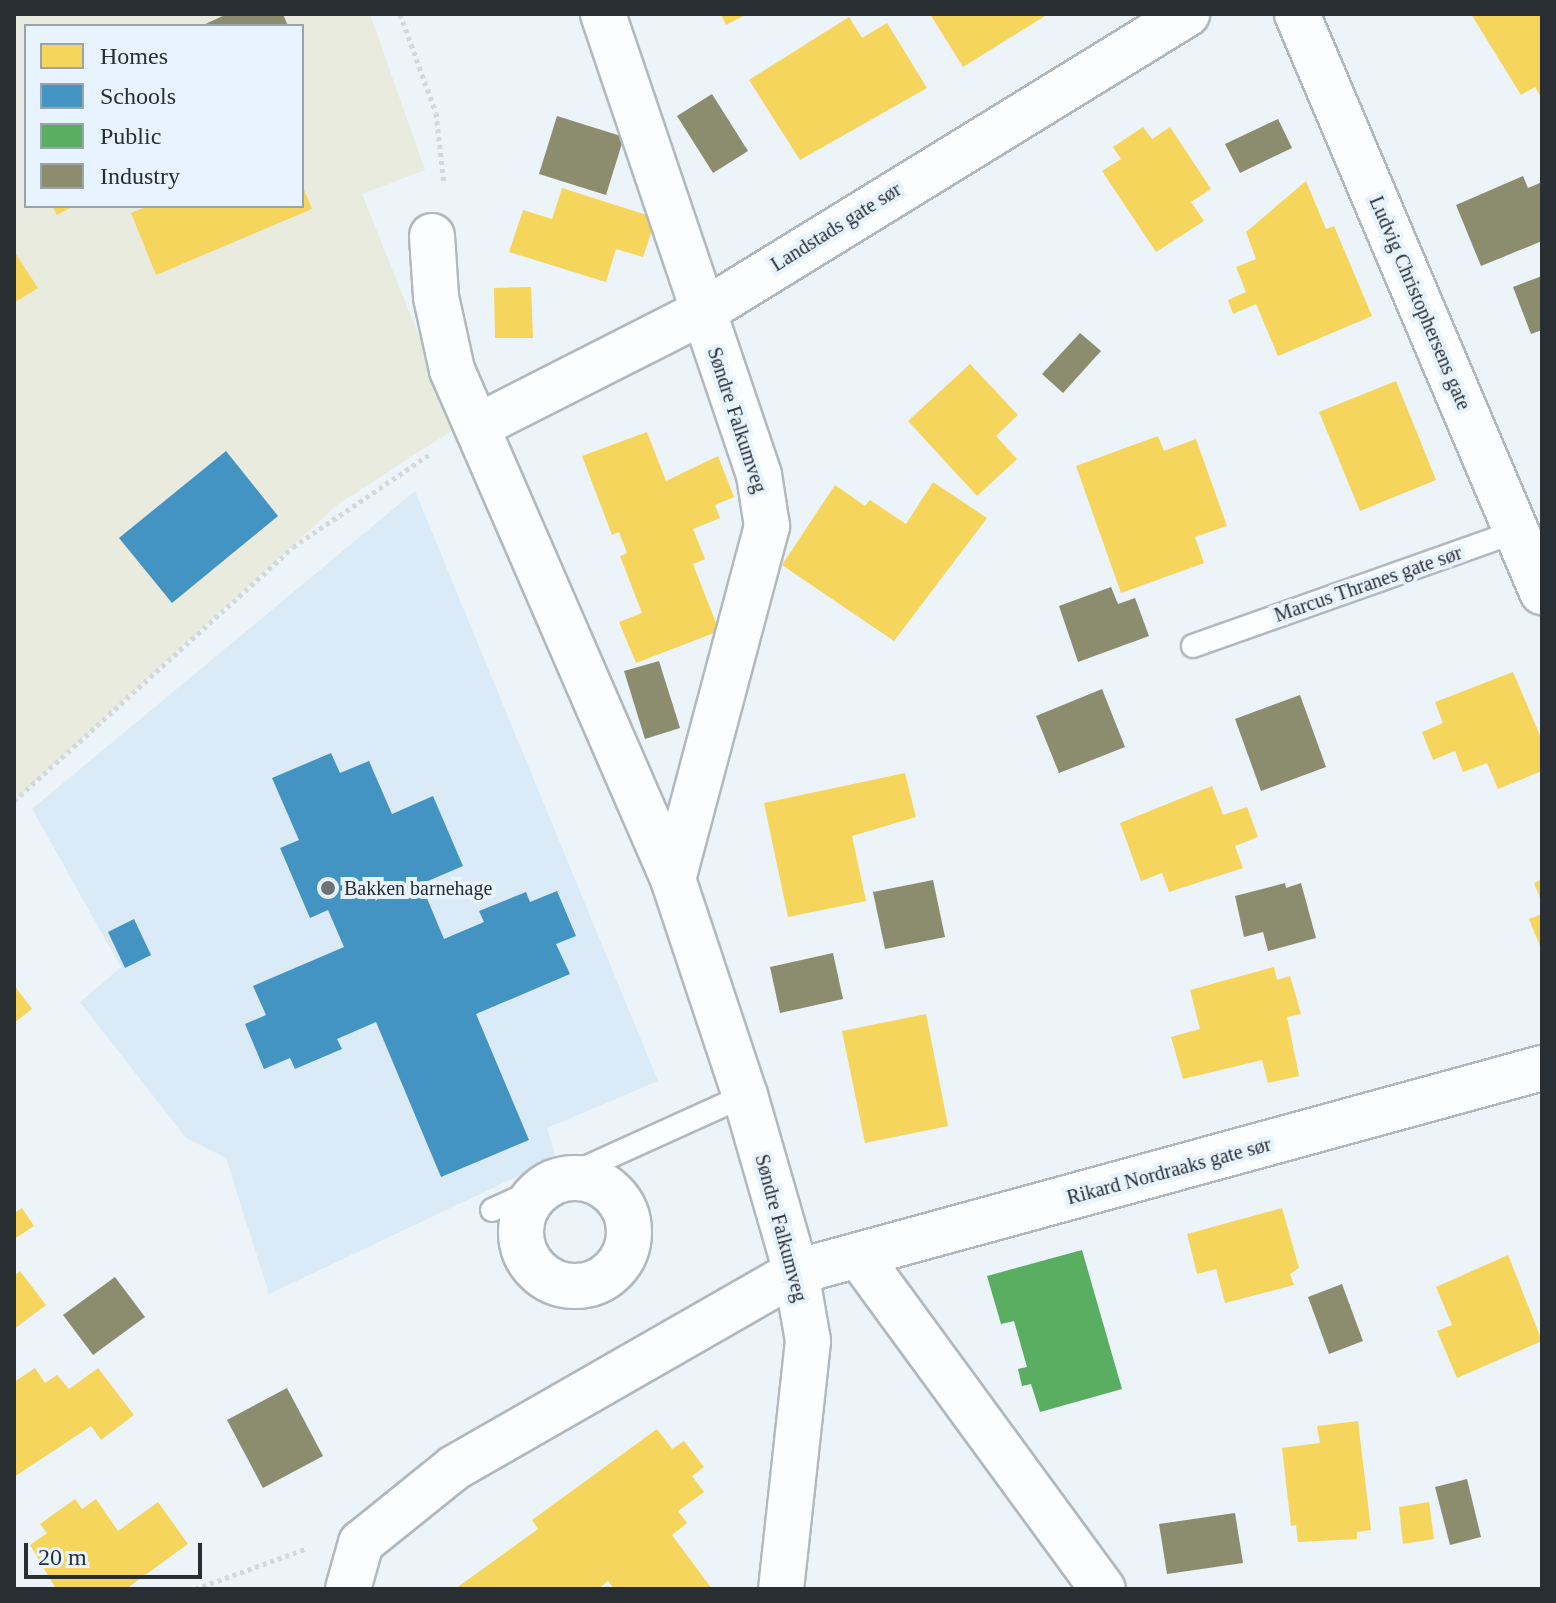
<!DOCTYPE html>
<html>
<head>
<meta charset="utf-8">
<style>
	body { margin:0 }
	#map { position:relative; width:1556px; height:1603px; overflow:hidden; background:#ecf3f9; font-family:"Times New Roman",serif }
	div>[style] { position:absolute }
	.built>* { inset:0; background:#dbeaf7 }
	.green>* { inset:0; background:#e9ebdf }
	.homes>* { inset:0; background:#f6d55c }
	.schools>* { inset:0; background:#4393c3 }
	.public>* { inset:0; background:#5aae61 }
	.industry>* { inset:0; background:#8c8c6e }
	.path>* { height:5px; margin-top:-2.5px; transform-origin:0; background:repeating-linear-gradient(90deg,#d5d7d9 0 4px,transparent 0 8px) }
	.roads { filter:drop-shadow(2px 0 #b2b8bd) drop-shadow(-2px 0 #b2b8bd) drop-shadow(0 2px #b2b8bd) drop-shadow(0 -2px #b2b8bd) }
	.service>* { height:22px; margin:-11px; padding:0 11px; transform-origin:11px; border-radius:11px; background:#fcfdfe }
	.minor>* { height:44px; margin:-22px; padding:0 22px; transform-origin:22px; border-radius:22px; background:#fcfdfe }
	.minor>.ring { margin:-22px; padding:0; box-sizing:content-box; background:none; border:44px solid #fcfdfe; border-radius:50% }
	.dots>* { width:22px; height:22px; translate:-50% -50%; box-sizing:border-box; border:4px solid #e7f3fe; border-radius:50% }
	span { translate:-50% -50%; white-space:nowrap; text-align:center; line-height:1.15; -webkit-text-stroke:8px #e7f3fe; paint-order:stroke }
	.street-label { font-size:20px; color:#292e33 }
	.poi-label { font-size:20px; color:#292e33 }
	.left { translate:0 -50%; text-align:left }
	.frame { position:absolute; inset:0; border:16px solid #292e33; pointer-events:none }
	.legend { position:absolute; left:24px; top:24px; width:280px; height:184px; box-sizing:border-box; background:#e7f3fe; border:2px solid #9ba4ad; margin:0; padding:10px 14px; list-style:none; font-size:24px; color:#292e33 }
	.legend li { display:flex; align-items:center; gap:16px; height:40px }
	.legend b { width:40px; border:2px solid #9ba4ad }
	.scale { position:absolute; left:24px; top:1543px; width:178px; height:36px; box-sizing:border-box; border:4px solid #292e33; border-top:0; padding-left:10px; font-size:24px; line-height:28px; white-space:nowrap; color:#292e33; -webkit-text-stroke:6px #e7f3fe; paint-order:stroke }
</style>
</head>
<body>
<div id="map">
	<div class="built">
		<div style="clip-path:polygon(415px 491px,658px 1081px,547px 1128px,556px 1158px,269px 1294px,226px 1158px,186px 1138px,80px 1002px,121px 967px,32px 809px)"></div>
	</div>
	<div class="green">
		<div style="clip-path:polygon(evenodd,14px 14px,370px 14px,425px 170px,362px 194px,456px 428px,337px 505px,14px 801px,14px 14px,26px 26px,302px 26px,302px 206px,26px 206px,26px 26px)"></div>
	</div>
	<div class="homes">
		<div style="clip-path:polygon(721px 14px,747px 14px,726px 25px)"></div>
		<div style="clip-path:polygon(930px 14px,1043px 14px,1045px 16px,963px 67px)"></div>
		<div style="clip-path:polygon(1471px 14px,1542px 14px,1542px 99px,1535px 87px,1521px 95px)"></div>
		<div style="clip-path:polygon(849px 17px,862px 38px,887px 23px,927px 88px,800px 160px,749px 80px)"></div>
		<div style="clip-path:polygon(1143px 127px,1152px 139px,1170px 127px,1211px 189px,1191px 202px,1204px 221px,1156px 252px,1102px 171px,1121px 159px,1113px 147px)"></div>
		<div style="clip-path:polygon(1306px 181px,1326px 229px,1334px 226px,1372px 316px,1278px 356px,1256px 304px,1233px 314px,1228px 300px,1246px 292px,1236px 267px,1256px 259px,1246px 232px)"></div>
		<div style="clip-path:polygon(302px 185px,312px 209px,156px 275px,131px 213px,148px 206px,302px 206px)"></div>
		<div style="clip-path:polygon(562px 188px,656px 218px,643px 257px,616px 249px,606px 282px,509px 252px,523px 210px,552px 219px)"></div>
		<div style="clip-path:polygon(52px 206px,74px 206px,57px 215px)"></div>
		<div style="clip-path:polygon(14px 251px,38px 288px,14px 303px)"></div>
		<div style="clip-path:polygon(531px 287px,533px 338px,495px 338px,494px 288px)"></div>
		<div style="clip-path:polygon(970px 364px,1018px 415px,996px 436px,1017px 459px,977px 496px,908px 421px)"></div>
		<div style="clip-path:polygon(1396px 381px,1436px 480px,1360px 511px,1319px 412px)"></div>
		<div style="clip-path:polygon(647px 432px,666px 481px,718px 456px,734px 497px,715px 505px,720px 518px,693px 529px,705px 559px,693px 564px,719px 631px,636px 663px,619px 622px,642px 613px,620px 556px,627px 553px,619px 532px,612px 535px,582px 456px)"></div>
		<div style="clip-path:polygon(1158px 436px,1164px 451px,1196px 439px,1227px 526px,1195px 537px,1204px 563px,1121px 593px,1076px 466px)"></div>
		<div style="clip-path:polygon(933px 482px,987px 518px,894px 641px,782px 565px,835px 485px,865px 506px,870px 500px,906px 524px)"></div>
		<div style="clip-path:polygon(1513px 672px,1542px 740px,1542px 771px,1498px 789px,1487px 763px,1463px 772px,1455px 751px,1433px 760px,1422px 732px,1443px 723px,1435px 702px)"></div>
		<div style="clip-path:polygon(905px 773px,916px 817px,852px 836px,866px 901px,788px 917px,764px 803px)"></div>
		<div style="clip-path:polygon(1212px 786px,1223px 815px,1247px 807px,1258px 837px,1235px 846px,1243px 868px,1169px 892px,1162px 873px,1141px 881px,1120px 823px)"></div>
		<div style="clip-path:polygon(1542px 879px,1542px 903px,1534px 883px)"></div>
		<div style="clip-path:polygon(1542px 914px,1542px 951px,1529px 919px)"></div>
		<div style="clip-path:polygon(1274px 967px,1277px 980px,1290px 976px,1301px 1014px,1287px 1017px,1299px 1076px,1268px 1083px,1262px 1060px,1183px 1079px,1171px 1037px,1200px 1029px,1190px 990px)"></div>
		<div style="clip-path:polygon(14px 985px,32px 1009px,14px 1023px)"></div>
		<div style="clip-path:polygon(926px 1014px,948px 1126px,865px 1143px,842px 1031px)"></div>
		<div style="clip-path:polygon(22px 1208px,34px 1226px,14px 1239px,14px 1213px)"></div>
		<div style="clip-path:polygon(1282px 1208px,1299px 1268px,1290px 1274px,1294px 1285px,1225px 1303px,1216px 1269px,1197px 1274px,1187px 1234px)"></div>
		<div style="clip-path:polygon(1508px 1255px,1542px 1341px,1457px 1378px,1437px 1331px,1452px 1325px,1436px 1287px)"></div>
		<div style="clip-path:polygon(20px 1271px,46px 1305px,14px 1329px,14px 1276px)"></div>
		<div style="clip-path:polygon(35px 1368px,45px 1383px,57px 1375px,69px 1389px,98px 1368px,134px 1415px,101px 1440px,91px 1426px,14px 1477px,14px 1382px)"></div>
		<div style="clip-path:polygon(1358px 1421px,1371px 1530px,1357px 1532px,1357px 1539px,1298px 1542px,1296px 1525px,1291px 1526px,1282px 1448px,1320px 1443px,1317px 1426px)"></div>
		<div style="clip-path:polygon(657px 1429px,672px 1449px,684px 1441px,704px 1467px,692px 1476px,704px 1492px,678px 1511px,687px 1523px,672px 1535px,712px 1589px,614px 1589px,608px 1581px,598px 1589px,455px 1589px,538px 1529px,532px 1520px)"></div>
		<div style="clip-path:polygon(75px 1499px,82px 1509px,96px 1499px,118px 1531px,158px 1502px,188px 1544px,126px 1589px,56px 1589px,30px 1545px,47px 1533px,40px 1524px)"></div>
		<div style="clip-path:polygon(1429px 1502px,1434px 1539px,1403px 1544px,1399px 1507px)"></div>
	</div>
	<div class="schools">
		<div style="clip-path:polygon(226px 451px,278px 516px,172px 603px,119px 538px)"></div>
		<div style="clip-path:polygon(331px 753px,340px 773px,369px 761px,392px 814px,433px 796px,463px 866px,421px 884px,444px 939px,484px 922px,479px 911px,526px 892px,530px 902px,557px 891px,576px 936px,556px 944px,570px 974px,476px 1014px,529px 1140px,441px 1177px,376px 1022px,337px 1039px,342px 1049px,295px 1069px,290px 1058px,264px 1069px,245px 1024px,266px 1015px,253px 986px,344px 947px,328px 910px,310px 918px,280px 848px,299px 840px,272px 778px)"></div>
		<div style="clip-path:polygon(134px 919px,151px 955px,125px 968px,108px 932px)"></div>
	</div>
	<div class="public">
		<div style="clip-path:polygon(1082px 1250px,1122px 1389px,1040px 1412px,1031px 1384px,1022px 1386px,1018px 1369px,1027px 1367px,1014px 1321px,1001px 1324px,987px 1276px)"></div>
	</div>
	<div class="industry">
		<div style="clip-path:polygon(227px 14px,283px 14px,288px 26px,201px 26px)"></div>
		<div style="clip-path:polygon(712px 94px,748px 151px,713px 173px,677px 116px)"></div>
		<div style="clip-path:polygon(557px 116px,624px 137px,606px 195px,539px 174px)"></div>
		<div style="clip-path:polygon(1278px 119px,1292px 148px,1240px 173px,1225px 144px)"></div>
		<div style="clip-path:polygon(1523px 176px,1528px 188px,1542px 182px,1542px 241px,1481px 266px,1456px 205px)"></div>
		<div style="clip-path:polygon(1542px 276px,1542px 330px,1531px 334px,1513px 287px)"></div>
		<div style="clip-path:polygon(1080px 333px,1101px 351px,1063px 393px,1042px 374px)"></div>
		<div style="clip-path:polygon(1111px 587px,1118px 604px,1135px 598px,1149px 636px,1078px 662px,1059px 606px)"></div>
		<div style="clip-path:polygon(659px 661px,680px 728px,645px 739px,624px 671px)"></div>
		<div style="clip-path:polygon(1102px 689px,1125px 747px,1059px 773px,1036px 716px)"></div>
		<div style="clip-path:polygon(1300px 695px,1326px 767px,1261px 791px,1235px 719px)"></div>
		<div style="clip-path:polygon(933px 880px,945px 937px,885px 949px,873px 892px)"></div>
		<div style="clip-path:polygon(1285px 883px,1286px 888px,1301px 883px,1316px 938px,1268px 951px,1263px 932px,1244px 937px,1235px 896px)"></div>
		<div style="clip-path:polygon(833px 953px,843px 999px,780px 1013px,770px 967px)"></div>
		<div style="clip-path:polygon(115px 1277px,145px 1317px,93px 1355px,63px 1315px)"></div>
		<div style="clip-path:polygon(1342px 1284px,1363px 1341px,1329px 1354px,1308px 1297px)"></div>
		<div style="clip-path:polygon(287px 1388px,323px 1456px,263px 1488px,227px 1420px)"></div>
		<div style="clip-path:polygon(1467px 1479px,1481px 1537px,1450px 1545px,1435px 1487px)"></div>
		<div style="clip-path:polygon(1235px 1513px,1243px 1563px,1167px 1574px,1159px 1524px)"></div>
	</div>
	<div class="path">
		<div style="left:400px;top:14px;width:105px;rotate:70deg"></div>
		<div style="left:436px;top:113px;width:71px;rotate:83.6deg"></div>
		<div style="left:14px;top:801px;width:377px;rotate:-42.3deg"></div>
		<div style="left:293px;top:547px;width:166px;rotate:-34.2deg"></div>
		<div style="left:195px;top:1589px;width:117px;rotate:-20deg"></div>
	</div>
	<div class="roads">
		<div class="service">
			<div style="left:1193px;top:646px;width:345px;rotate:-19.5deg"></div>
			<div style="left:492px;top:1210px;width:278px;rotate:-24.4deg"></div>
		</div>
		<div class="minor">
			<div style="left:603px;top:14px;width:487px;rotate:71.3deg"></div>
			<div style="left:759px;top:475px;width:52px;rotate:81.1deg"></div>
			<div style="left:767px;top:526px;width:365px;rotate:104.9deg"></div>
			<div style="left:1297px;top:14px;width:628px;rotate:67.03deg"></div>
			<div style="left:432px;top:236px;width:61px;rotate:86.2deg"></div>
			<div style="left:436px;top:297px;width:75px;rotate:77.6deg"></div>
			<div style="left:452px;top:370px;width:555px;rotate:66.53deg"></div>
			<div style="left:673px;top:879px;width:228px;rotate:71.6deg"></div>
			<div style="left:745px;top:1095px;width:184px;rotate:73.9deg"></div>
			<div style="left:796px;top:1272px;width:70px;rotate:80.1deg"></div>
			<div style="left:808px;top:1341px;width:249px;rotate:96.2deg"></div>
			<div style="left:478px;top:426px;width:250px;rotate:-26.9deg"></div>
			<div style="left:701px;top:313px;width:571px;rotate:-31.6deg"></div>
			<div class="ring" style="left:521px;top:1178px;width:64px;height:64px"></div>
			<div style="left:859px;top:1256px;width:413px;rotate:53.8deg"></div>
			<div style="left:348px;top:1589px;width:48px;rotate:-74.2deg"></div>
			<div style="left:361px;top:1543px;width:119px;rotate:-38.9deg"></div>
			<div style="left:454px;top:1468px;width:394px;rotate:-29.8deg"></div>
			<div style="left:796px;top:1272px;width:773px;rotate:-15.29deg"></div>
		</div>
	</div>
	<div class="dots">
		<div style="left:328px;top:888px;background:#6d7378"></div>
	</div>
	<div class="street-label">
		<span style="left:836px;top:227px;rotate:-32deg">Landstads gate sør</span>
		<span style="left:1420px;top:303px;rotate:67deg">Ludvig Christophersens gate</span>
		<span style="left:737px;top:420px;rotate:72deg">Søndre Falkumveg</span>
		<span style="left:1368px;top:584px;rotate:-19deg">Marcus Thranes gate sør</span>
		<span style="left:1169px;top:1171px;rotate:-15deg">Rikard Nordraaks gate sør</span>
		<span style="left:781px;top:1228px;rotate:75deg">Søndre Falkumveg</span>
	</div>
	<div class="poi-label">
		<span class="left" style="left:344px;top:888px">Bakken barnehage</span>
	</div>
	<div class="frame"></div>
	<ul class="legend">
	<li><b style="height:22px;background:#f6d55c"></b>Homes</li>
	<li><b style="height:22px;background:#4393c3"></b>Schools</li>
	<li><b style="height:22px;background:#5aae61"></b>Public</li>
	<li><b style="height:22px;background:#8c8c6e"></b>Industry</li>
	</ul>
	<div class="scale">20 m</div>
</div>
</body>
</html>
